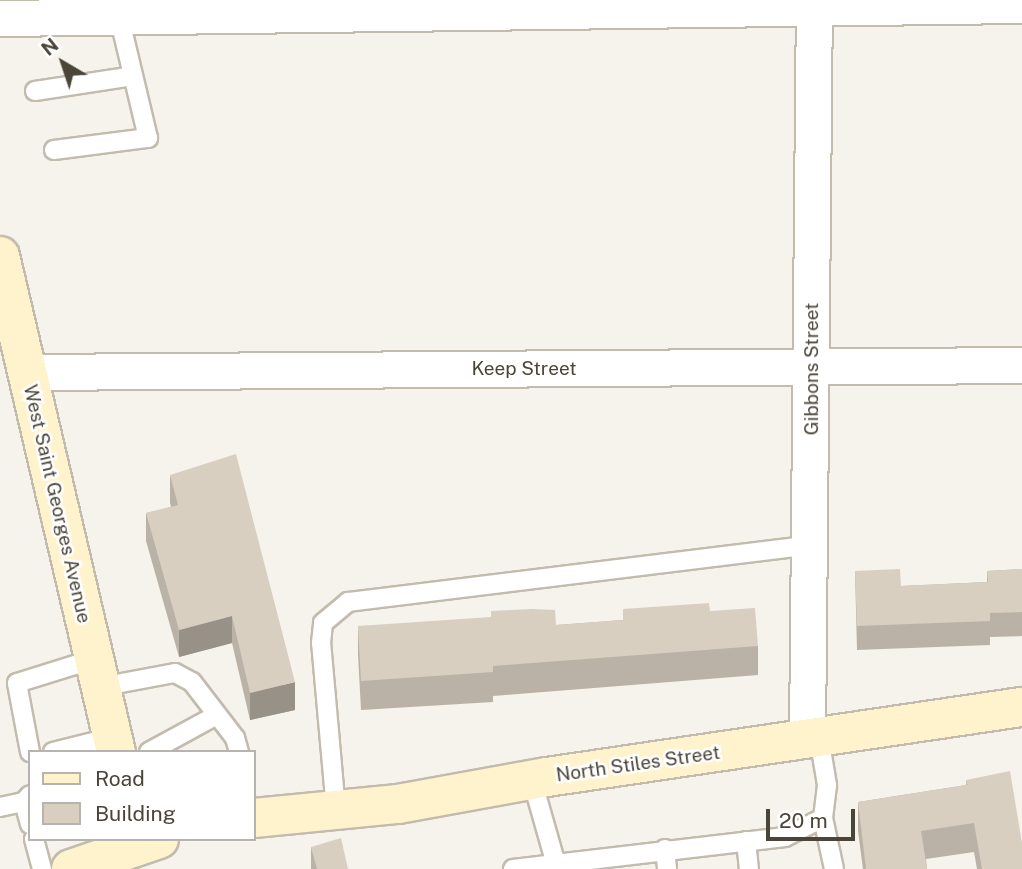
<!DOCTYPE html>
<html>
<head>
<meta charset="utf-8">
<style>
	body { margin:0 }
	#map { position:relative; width:1022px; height:869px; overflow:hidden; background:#f6f3ec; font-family:"Public Sans",sans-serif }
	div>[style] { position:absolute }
	.roads { filter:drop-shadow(2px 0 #c2bbae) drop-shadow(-2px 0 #c2bbae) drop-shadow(0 2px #c2bbae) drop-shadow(0 -2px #c2bbae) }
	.lane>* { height:18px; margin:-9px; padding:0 9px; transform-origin:9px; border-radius:9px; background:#fff }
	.street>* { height:35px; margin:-17.5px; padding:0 17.5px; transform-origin:17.5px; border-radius:17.5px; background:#fff }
	.secondary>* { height:38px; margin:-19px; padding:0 19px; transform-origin:19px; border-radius:19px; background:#fff3cd }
	.wall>* { inset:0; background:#bab2a6 }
	.shaded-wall>* { inset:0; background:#979187 }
	.building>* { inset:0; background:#d8cfc1 }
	span { translate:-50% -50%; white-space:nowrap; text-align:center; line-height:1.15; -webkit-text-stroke:5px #fff; paint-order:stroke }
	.street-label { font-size:19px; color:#4b4439 }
	.legend { position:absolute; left:28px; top:750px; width:228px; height:91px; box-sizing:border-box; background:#fff; border:2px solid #b7b4b0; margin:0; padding:9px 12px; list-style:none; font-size:21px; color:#4b4439 }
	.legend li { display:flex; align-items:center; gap:14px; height:35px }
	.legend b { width:35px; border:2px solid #b7b4b0 }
	.north { position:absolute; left:28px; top:28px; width:70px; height:70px; -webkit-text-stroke:5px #fff; paint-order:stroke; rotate:321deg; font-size:19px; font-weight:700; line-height:28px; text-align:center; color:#4b4439 }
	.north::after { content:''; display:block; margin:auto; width:24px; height:32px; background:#4b4439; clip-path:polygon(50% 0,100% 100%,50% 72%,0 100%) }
	.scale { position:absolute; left:766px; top:809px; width:89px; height:32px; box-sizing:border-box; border:4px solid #4b4439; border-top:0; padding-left:9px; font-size:21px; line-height:24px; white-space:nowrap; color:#4b4439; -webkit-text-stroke:5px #fff; paint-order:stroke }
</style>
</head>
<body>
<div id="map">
	<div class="roads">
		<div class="lane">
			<div style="left:35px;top:91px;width:99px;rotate:-8.7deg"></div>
			<div style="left:54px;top:150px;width:95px;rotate:-7.3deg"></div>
			<div style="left:148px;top:138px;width:125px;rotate:-103.4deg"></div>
			<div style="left:100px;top:687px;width:76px;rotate:-10.6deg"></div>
			<div style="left:175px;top:673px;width:19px;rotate:28deg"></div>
			<div style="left:192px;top:682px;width:71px;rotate:52.5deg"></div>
			<div style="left:235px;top:738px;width:15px;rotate:74deg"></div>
			<div style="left:30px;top:752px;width:70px;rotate:-100.7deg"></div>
			<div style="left:17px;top:683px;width:81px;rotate:-17.3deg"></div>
			<div style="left:53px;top:752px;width:62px;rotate:-14deg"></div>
			<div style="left:149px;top:752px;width:77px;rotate:-28.6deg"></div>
			<div style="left:532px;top:780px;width:84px;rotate:74.1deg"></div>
			<div style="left:24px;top:802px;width:23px;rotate:75deg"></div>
			<div style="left:0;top:807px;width:25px;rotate:-12deg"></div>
			<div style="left:24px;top:802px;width:9px;rotate:-49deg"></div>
			<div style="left:336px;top:810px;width:168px;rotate:-95.1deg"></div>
			<div style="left:321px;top:643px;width:20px;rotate:-84deg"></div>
			<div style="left:323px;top:623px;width:33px;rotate:-40deg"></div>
			<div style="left:348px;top:602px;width:466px;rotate:-7deg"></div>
			<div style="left:823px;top:818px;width:52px;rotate:77.8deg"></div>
			<div style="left:34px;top:839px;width:31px;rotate:75deg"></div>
			<div style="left:746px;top:841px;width:28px;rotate:84deg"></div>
			<div style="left:665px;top:849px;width:20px;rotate:84deg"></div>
			<div style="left:513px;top:869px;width:274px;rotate:-6.7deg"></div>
			<div style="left:785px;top:837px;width:42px;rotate:-26.6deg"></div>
			<div style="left:823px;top:818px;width:33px;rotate:-83deg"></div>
			<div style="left:827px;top:785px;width:49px;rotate:-99.5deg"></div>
		</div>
		<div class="street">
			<div style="left:0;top:18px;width:1022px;rotate:-0.73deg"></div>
			<div style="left:26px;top:372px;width:996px;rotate:-0.4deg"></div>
			<div style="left:807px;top:738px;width:738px;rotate:-89.46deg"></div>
		</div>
		<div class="secondary">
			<div style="left:0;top:256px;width:509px;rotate:76.84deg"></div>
			<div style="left:254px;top:818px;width:145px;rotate:-5.6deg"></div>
			<div style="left:398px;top:804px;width:151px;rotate:-10.3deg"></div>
			<div style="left:547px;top:777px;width:480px;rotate:-8.4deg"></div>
			<div style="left:71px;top:869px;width:93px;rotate:-18.8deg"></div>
		</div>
	</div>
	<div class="wall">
		<div style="clip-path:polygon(170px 475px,295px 710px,250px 720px,232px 643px,179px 657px,146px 541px,146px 513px,171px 507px,170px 503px)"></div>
		<div style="clip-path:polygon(1022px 569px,1022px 636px,990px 637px,990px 645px,857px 650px,855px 571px,901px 586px,987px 582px,987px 571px)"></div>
		<div style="clip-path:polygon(623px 609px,710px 611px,758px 646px,758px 675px,493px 696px,493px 702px,361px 710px,358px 655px,358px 626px,556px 625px,623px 620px)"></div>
		<div style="clip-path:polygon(966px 780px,1022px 869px,977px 869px,974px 852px,926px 859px,927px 869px,863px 869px,858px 831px,858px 802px,966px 785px)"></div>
		<div style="clip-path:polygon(311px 847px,348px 869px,311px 869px)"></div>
	</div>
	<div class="shaded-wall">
		<div style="clip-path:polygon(232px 616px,232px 643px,179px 657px,179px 630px)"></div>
		<div style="clip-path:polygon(295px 682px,295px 710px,250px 720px,250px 693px)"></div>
	</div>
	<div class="building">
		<div style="clip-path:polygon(236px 454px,295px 682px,250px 693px,232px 616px,179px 630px,146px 513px,178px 505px,170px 475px)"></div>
		<div style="clip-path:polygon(900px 569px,901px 586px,988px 582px,987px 571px,1022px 569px,1022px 612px,990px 613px,990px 621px,857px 626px,855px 571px)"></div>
		<div style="clip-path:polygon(709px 603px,710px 611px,755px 608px,758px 646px,493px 666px,493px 672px,361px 681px,358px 626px,491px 617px,491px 611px,532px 609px,555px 610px,556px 625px,623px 620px,623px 609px)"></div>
		<div style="clip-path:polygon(1010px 771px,1022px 843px,1022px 869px,982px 869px,974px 823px,921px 831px,927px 869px,866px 869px,858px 802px,967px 785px,966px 780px)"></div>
		<div style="clip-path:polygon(341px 838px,348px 869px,317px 869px,311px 847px)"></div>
	</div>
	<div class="street-label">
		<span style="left:524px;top:369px">Keep Street</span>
		<span style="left:812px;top:369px;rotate:-90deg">Gibbons Street</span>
		<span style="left:57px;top:504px;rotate:77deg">West Saint Georges Avenue</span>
		<span style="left:638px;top:764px;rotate:-8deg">North Stiles Street</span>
	</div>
	<ul class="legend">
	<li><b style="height:9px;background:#fff3cd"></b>Road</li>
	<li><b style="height:19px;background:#d8cfc1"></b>Building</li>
	</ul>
	<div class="north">N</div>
	<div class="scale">20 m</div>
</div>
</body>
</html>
